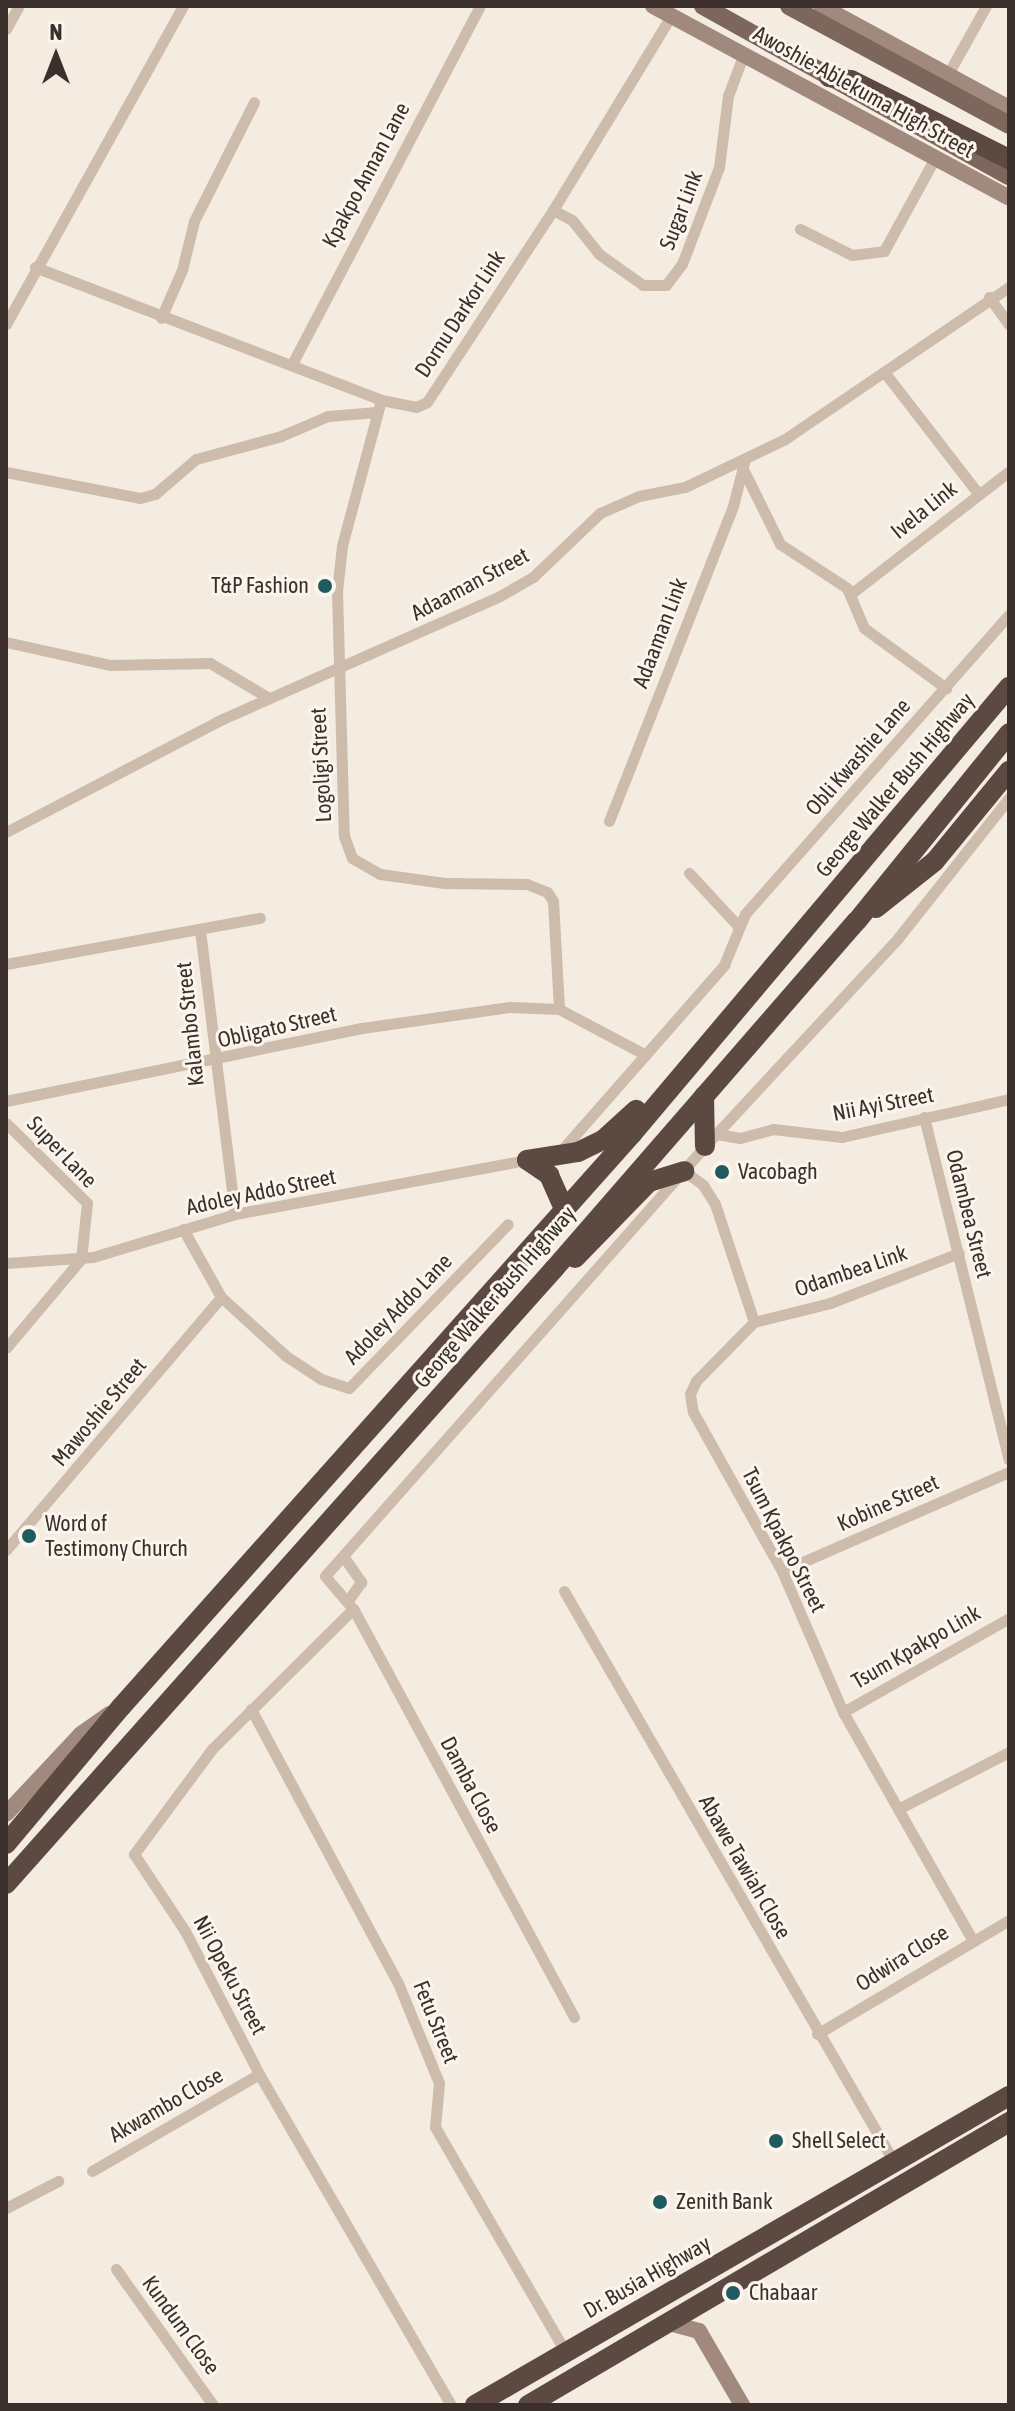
<!DOCTYPE html>
<html>
<head>
<meta charset="utf-8">
<style>
	body { margin:0 }
	#map { position:relative; width:1015px; height:2411px; overflow:hidden; background:#f4ebe1; font-family:"Asap Condensed",sans-serif }
	div>[style] { position:absolute }
	.street>* { height:11px; margin:-5.5px; padding:0 5.5px; transform-origin:5.5px; border-radius:5.5px; background:#cdbbac }
	.secondary>* { height:16px; margin:-8px; padding:0 8px; transform-origin:8px; border-radius:8px; background:#a18a7d }
	.primary>* { height:18px; margin:-9px; padding:0 9px; transform-origin:9px; border-radius:9px; background:#7d675c }
	.highway>* { height:20px; margin:-10px; padding:0 10px; transform-origin:10px; border-radius:10px; background:#5c4a42 }
	.dots>* { width:22px; height:22px; translate:-50% -50%; box-sizing:border-box; border:4px solid #fbf5ee; border-radius:50% }
	span { translate:-50% -50%; white-space:nowrap; text-align:center; line-height:1.15; -webkit-text-stroke:6px #fbf5ee; paint-order:stroke }
	.street-label { font-size:22px; color:#3b302b }
	.poi-label { font-size:22px; color:#3b302b }
	.right { translate:-100% -50%; text-align:right }
	.left { translate:0 -50%; text-align:left }
	.frame { position:absolute; inset:0; border:8px solid #3b302b; pointer-events:none }
	.north { position:absolute; left:16px; top:16px; width:80px; height:80px; -webkit-text-stroke:6px #fbf5ee; paint-order:stroke; rotate:0deg; font-size:22px; font-weight:700; line-height:32px; text-align:center; color:#3b302b }
	.north::after { content:''; display:block; margin:auto; width:28px; height:36px; background:#3b302b; clip-path:polygon(50% 0,100% 100%,50% 72%,0 100%) }
</style>
</head>
<body>
<div id="map">
	<div class="street">
		<div style="left:6px;top:29px;width:26px;rotate:-61deg"></div>
		<div style="left:948px;top:74px;width:78px;rotate:-60.8deg"></div>
		<div style="left:553px;top:210px;width:21px;rotate:28deg"></div>
		<div style="left:572px;top:220px;width:43px;rotate:51.5deg"></div>
		<div style="left:599px;top:254px;width:54px;rotate:35.2deg"></div>
		<div style="left:643px;top:285px;width:23px"></div>
		<div style="left:666px;top:285px;width:26px;rotate:-53deg"></div>
		<div style="left:682px;top:264px;width:104px;rotate:-69.1deg"></div>
		<div style="left:719px;top:167px;width:72px;rotate:-82.8deg"></div>
		<div style="left:728px;top:96px;width:46px;rotate:-69.6deg"></div>
		<div style="left:800px;top:229px;width:58px;rotate:26.6deg"></div>
		<div style="left:852px;top:255px;width:32px;rotate:-7deg"></div>
		<div style="left:884px;top:251px;width:106px;rotate:-61.3deg"></div>
		<div style="left:35px;top:267px;width:371px;rotate:21deg"></div>
		<div style="left:381px;top:400px;width:36px;rotate:11deg"></div>
		<div style="left:416px;top:407px;width:12px;rotate:-24deg"></div>
		<div style="left:427px;top:402px;width:230px;rotate:-56.7deg"></div>
		<div style="left:553px;top:210px;width:227px;rotate:-58.7deg"></div>
		<div style="left:989px;top:297px;width:34px;rotate:54deg"></div>
		<div style="left:161px;top:318px;width:52px;rotate:-66.4deg"></div>
		<div style="left:182px;top:270px;width:50px;rotate:-76.2deg"></div>
		<div style="left:194px;top:221px;width:133px;rotate:-63.2deg"></div>
		<div style="left:6px;top:324px;width:364px;rotate:-60.9deg"></div>
		<div style="left:292px;top:364px;width:404px;rotate:-62.3deg"></div>
		<div style="left:885px;top:373px;width:150px;rotate:52.3deg"></div>
		<div style="left:381px;top:400px;width:151px;rotate:105deg"></div>
		<div style="left:342px;top:546px;width:45px;rotate:96.3deg"></div>
		<div style="left:337px;top:591px;width:245px;rotate:88.4deg"></div>
		<div style="left:344px;top:836px;width:23px;rotate:70deg"></div>
		<div style="left:352px;top:858px;width:32px;rotate:30deg"></div>
		<div style="left:380px;top:874px;width:65px;rotate:8deg"></div>
		<div style="left:444px;top:883px;width:83px;rotate:0.7deg"></div>
		<div style="left:527px;top:884px;width:22px;rotate:22deg"></div>
		<div style="left:547px;top:892px;width:11px;rotate:56deg"></div>
		<div style="left:553px;top:901px;width:108px;rotate:86.8deg"></div>
		<div style="left:559px;top:1009px;width:98px;rotate:27.9deg"></div>
		<div style="left:743px;top:469px;width:84px;rotate:63.7deg"></div>
		<div style="left:780px;top:544px;width:80px;rotate:33.3deg"></div>
		<div style="left:847px;top:588px;width:43px;rotate:67deg"></div>
		<div style="left:864px;top:628px;width:102px;rotate:36.2deg"></div>
		<div style="left:6px;top:472px;width:136px;rotate:11deg"></div>
		<div style="left:140px;top:498px;width:16px;rotate:-15deg"></div>
		<div style="left:155px;top:494px;width:54px;rotate:-40.5deg"></div>
		<div style="left:196px;top:459px;width:88px;rotate:-15.1deg"></div>
		<div style="left:281px;top:436px;width:51px;rotate:-23.1deg"></div>
		<div style="left:328px;top:416px;width:49px;rotate:-4.7deg"></div>
		<div style="left:852px;top:593px;width:199px;rotate:-37.8deg"></div>
		<div style="left:6px;top:642px;width:107px;rotate:12.5deg"></div>
		<div style="left:110px;top:665px;width:100px;rotate:-1.1deg"></div>
		<div style="left:210px;top:663px;width:69px;rotate:30.7deg"></div>
		<div style="left:609px;top:821px;width:339px;rotate:-68.5deg"></div>
		<div style="left:733px;top:506px;width:49px;rotate:-75.7deg"></div>
		<div style="left:6px;top:832px;width:239px;rotate:-27.6deg"></div>
		<div style="left:218px;top:721px;width:308px;rotate:-23.9deg"></div>
		<div style="left:500px;top:596px;width:38px;rotate:-30deg"></div>
		<div style="left:533px;top:577px;width:93px;rotate:-43.7deg"></div>
		<div style="left:600px;top:513px;width:43px;rotate:-23.6deg"></div>
		<div style="left:639px;top:496px;width:47px;rotate:-11.1deg"></div>
		<div style="left:685px;top:487px;width:111px;rotate:-25.6deg"></div>
		<div style="left:785px;top:439px;width:271px;rotate:-34.2deg"></div>
		<div style="left:689px;top:873px;width:74px;rotate:47.2deg"></div>
		<div style="left:200px;top:930px;width:286px;rotate:83deg"></div>
		<div style="left:6px;top:964px;width:258px;rotate:-10.3deg"></div>
		<div style="left:6px;top:1101px;width:363px;rotate:-11.6deg"></div>
		<div style="left:362px;top:1028px;width:149px;rotate:-8.1deg"></div>
		<div style="left:510px;top:1007px;width:49px;rotate:2.3deg"></div>
		<div style="left:924px;top:1117px;width:353px;rotate:76.1deg"></div>
		<div style="left:6px;top:1123px;width:114px;rotate:44.6deg"></div>
		<div style="left:87px;top:1203px;width:56px;rotate:96.1deg"></div>
		<div style="left:81px;top:1259px;width:116px;rotate:130.1deg"></div>
		<div style="left:717px;top:1134px;width:23px;rotate:10deg"></div>
		<div style="left:740px;top:1138px;width:34px;rotate:-15deg"></div>
		<div style="left:773px;top:1129px;width:69px;rotate:6.6deg"></div>
		<div style="left:842px;top:1137px;width:171px;rotate:-12.8deg"></div>
		<div style="left:560px;top:1152px;width:249px;rotate:-48.7deg"></div>
		<div style="left:724px;top:965px;width:55px;rotate:-67.6deg"></div>
		<div style="left:745px;top:914px;width:399px;rotate:-48.6deg"></div>
		<div style="left:684px;top:1171px;width:24px;rotate:36deg"></div>
		<div style="left:703px;top:1185px;width:22px;rotate:58deg"></div>
		<div style="left:715px;top:1204px;width:124px;rotate:71.7deg"></div>
		<div style="left:183px;top:1229px;width:78px;rotate:60.8deg"></div>
		<div style="left:221px;top:1297px;width:88px;rotate:42.2deg"></div>
		<div style="left:286px;top:1356px;width:42px;rotate:33.3deg"></div>
		<div style="left:321px;top:1379px;width:29px;rotate:18deg"></div>
		<div style="left:349px;top:1388px;width:228px;rotate:-45.9deg"></div>
		<div style="left:6px;top:1263px;width:87px;rotate:-3.9deg"></div>
		<div style="left:93px;top:1257px;width:148px;rotate:-16.8deg"></div>
		<div style="left:235px;top:1214px;width:297px;rotate:-10.5deg"></div>
		<div style="left:754px;top:1322px;width:83px;rotate:134.5deg"></div>
		<div style="left:696px;top:1381px;width:14px;rotate:115deg"></div>
		<div style="left:690px;top:1394px;width:18px;rotate:81deg"></div>
		<div style="left:693px;top:1412px;width:182px;rotate:60.8deg"></div>
		<div style="left:782px;top:1571px;width:154px;rotate:66.6deg"></div>
		<div style="left:843px;top:1712px;width:261px;rotate:60.4deg"></div>
		<div style="left:754px;top:1322px;width:78px;rotate:-14deg"></div>
		<div style="left:830px;top:1303px;width:138px;rotate:-21.2deg"></div>
		<div style="left:6px;top:1550px;width:332px;rotate:-49.6deg"></div>
		<div style="left:343px;top:1556px;width:32px;rotate:55deg"></div>
		<div style="left:361px;top:1582px;width:24px;rotate:125deg"></div>
		<div style="left:782px;top:1571px;width:248px;rotate:-23.6deg"></div>
		<div style="left:564px;top:1591px;width:660px;rotate:59.97deg"></div>
		<div style="left:353px;top:1609px;width:199px;rotate:135.2deg"></div>
		<div style="left:212px;top:1749px;width:131px;rotate:126.6deg"></div>
		<div style="left:134px;top:1854px;width:92px;rotate:56.5deg"></div>
		<div style="left:185px;top:1931px;width:161px;rotate:62.6deg"></div>
		<div style="left:259px;top:2074px;width:383px;rotate:59.9deg"></div>
		<div style="left:251px;top:1709px;width:311px;rotate:61.8deg"></div>
		<div style="left:398px;top:1983px;width:108px;rotate:67.7deg"></div>
		<div style="left:439px;top:2083px;width:44px;rotate:95.2deg"></div>
		<div style="left:435px;top:2127px;width:259px;rotate:59.9deg"></div>
		<div style="left:843px;top:1712px;width:191px;rotate:-29.5deg"></div>
		<div style="left:898px;top:1809px;width:125px;rotate:-27.2deg"></div>
		<div style="left:574px;top:2017px;width:464px;rotate:-118.4deg"></div>
		<div style="left:353px;top:1609px;width:43px;rotate:-130.3deg"></div>
		<div style="left:325px;top:1576px;width:574px;rotate:-48.53deg"></div>
		<div style="left:705px;top:1146px;width:284px;rotate:-47.1deg"></div>
		<div style="left:898px;top:938px;width:179px;rotate:-51.6deg"></div>
		<div style="left:817px;top:2034px;width:223px;rotate:-30.7deg"></div>
		<div style="left:92px;top:2171px;width:193px;rotate:-30.1deg"></div>
		<div style="left:6px;top:2208px;width:59px;rotate:-27.4deg"></div>
		<div style="left:116px;top:2269px;width:167px;rotate:54.5deg"></div>
	</div>
	<div class="secondary">
		<div style="left:653px;top:6px;width:404px;rotate:28.3deg"></div>
		<div style="left:821px;top:6px;width:214px;rotate:28.5deg"></div>
		<div style="left:6px;top:1814px;width:110px;rotate:-46.8deg"></div>
		<div style="left:81px;top:1734px;width:35px;rotate:-35deg"></div>
		<div style="left:669px;top:2323px;width:31px;rotate:15deg"></div>
		<div style="left:699px;top:2331px;width:86px;rotate:59.8deg"></div>
	</div>
	<div class="primary">
		<div style="left:703px;top:6px;width:350px;rotate:29.1deg"></div>
		<div style="left:789px;top:6px;width:250px;rotate:28.4deg"></div>
	</div>
	<div class="highway">
		<div style="left:829px;top:77px;width:22px;rotate:8deg"></div>
		<div style="left:851px;top:80px;width:177px;rotate:26.6deg"></div>
		<div style="left:876px;top:908px;width:75px;rotate:-38.5deg"></div>
		<div style="left:935px;top:861px;width:117px;rotate:-50.6deg"></div>
		<div style="left:704px;top:1096px;width:50px;rotate:88.9deg"></div>
		<div style="left:527px;top:1160px;width:52px;rotate:-8.9deg"></div>
		<div style="left:578px;top:1152px;width:28px;rotate:-26deg"></div>
		<div style="left:603px;top:1140px;width:45px;rotate:-42.3deg"></div>
		<div style="left:527px;top:1160px;width:27px;rotate:34deg"></div>
		<div style="left:549px;top:1175px;width:36px;rotate:66deg"></div>
		<div style="left:575px;top:1258px;width:106px;rotate:-45.8deg"></div>
		<div style="left:649px;top:1182px;width:37px;rotate:-17deg"></div>
		<div style="left:6px;top:1844px;width:179px;rotate:-50deg"></div>
		<div style="left:121px;top:1707px;width:768px;rotate:-48.27deg"></div>
		<div style="left:632px;top:1134px;width:585px;rotate:-49.86deg"></div>
		<div style="left:6px;top:1884px;width:824px;rotate:-48.3deg"></div>
		<div style="left:554px;top:1269px;width:461px;rotate:-49deg"></div>
		<div style="left:857px;top:921px;width:242px;rotate:-51deg"></div>
		<div style="left:475px;top:2405px;width:617px;rotate:-30.06deg"></div>
		<div style="left:528px;top:2405px;width:558px;rotate:-30.47deg"></div>
	</div>
	<div class="dots">
		<div style="left:325px;top:586px;background:#1f5a5e"></div>
		<div style="left:722px;top:1172px;background:#1f5a5e"></div>
		<div style="left:29px;top:1536px;background:#1f5a5e"></div>
		<div style="left:776px;top:2141px;background:#1f5a5e"></div>
		<div style="left:660px;top:2202px;background:#1f5a5e"></div>
		<div style="left:733px;top:2293px;background:#1f5a5e"></div>
	</div>
	<div class="street-label">
		<span style="left:864px;top:92px;rotate:29deg">Awoshie-Ablekuma High Street</span>
		<span style="left:366px;top:175px;rotate:-62deg">Kpakpo Annan Lane</span>
		<span style="left:681px;top:210px;rotate:-69deg">Sugar Link</span>
		<span style="left:460px;top:314px;rotate:-57deg">Dornu Darkor Link</span>
		<span style="left:924px;top:510px;rotate:-39deg">Ivela Link</span>
		<span style="left:470px;top:584px;rotate:-28deg">Adaaman Street</span>
		<span style="left:660px;top:633px;rotate:-69deg">Adaaman Link</span>
		<span style="left:858px;top:757px;rotate:-49deg">Obli Kwashie Lane</span>
		<span style="left:321px;top:765px;rotate:-93deg">Logoligi Street</span>
		<span style="left:895px;top:785px;rotate:-50deg">George Walker Bush Highway</span>
		<span style="left:190px;top:1024px;rotate:-96deg">Kalambo Street</span>
		<span style="left:277px;top:1027px;rotate:-13deg">Obligato Street</span>
		<span style="left:883px;top:1104px;rotate:-11deg">Nii Ayi Street</span>
		<span style="left:62px;top:1152px;rotate:46deg">Super Lane</span>
		<span style="left:261px;top:1192px;rotate:-12deg">Adoley Addo Street</span>
		<span style="left:969px;top:1214px;rotate:76deg">Odambea Street</span>
		<span style="left:851px;top:1271px;rotate:-19deg">Odambea Link</span>
		<span style="left:495px;top:1297px;rotate:-49deg">George Walker Bush Highway</span>
		<span style="left:398px;top:1309px;rotate:-46deg">Adoley Addo Lane</span>
		<span style="left:99px;top:1412px;rotate:-50deg">Mawoshie Street</span>
		<span style="left:888px;top:1503px;rotate:-24deg">Kobine Street</span>
		<span style="left:784px;top:1540px;rotate:63deg">Tsum Kpakpo Street</span>
		<span style="left:916px;top:1647px;rotate:-30deg">Tsum Kpakpo Link</span>
		<span style="left:471px;top:1785px;rotate:62deg">Damba Close</span>
		<span style="left:745px;top:1867px;rotate:60deg">Abawe Tawiah Close</span>
		<span style="left:902px;top:1958px;rotate:-32deg">Odwira Close</span>
		<span style="left:230px;top:1975px;rotate:62deg">Nii Opeku Street</span>
		<span style="left:436px;top:2022px;rotate:68deg">Fetu Street</span>
		<span style="left:166px;top:2105px;rotate:-30deg">Akwambo Close</span>
		<span style="left:647px;top:2277px;rotate:-30deg">Dr. Busia Highway</span>
		<span style="left:181px;top:2325px;rotate:54deg">Kundum Close</span>
	</div>
	<div class="poi-label">
		<span class="right" style="left:309px;top:586px">T&amp;P Fashion</span>
		<span class="left" style="left:738px;top:1172px">Vacobagh</span>
		<span class="left" style="left:45px;top:1536px">Word of<br>Testimony Church</span>
		<span class="left" style="left:792px;top:2141px">Shell Select</span>
		<span class="left" style="left:676px;top:2202px">Zenith Bank</span>
		<span class="left" style="left:749px;top:2293px">Chabaar</span>
	</div>
	<div class="frame"></div>
	<div class="north">N</div>
</div>
</body>
</html>
